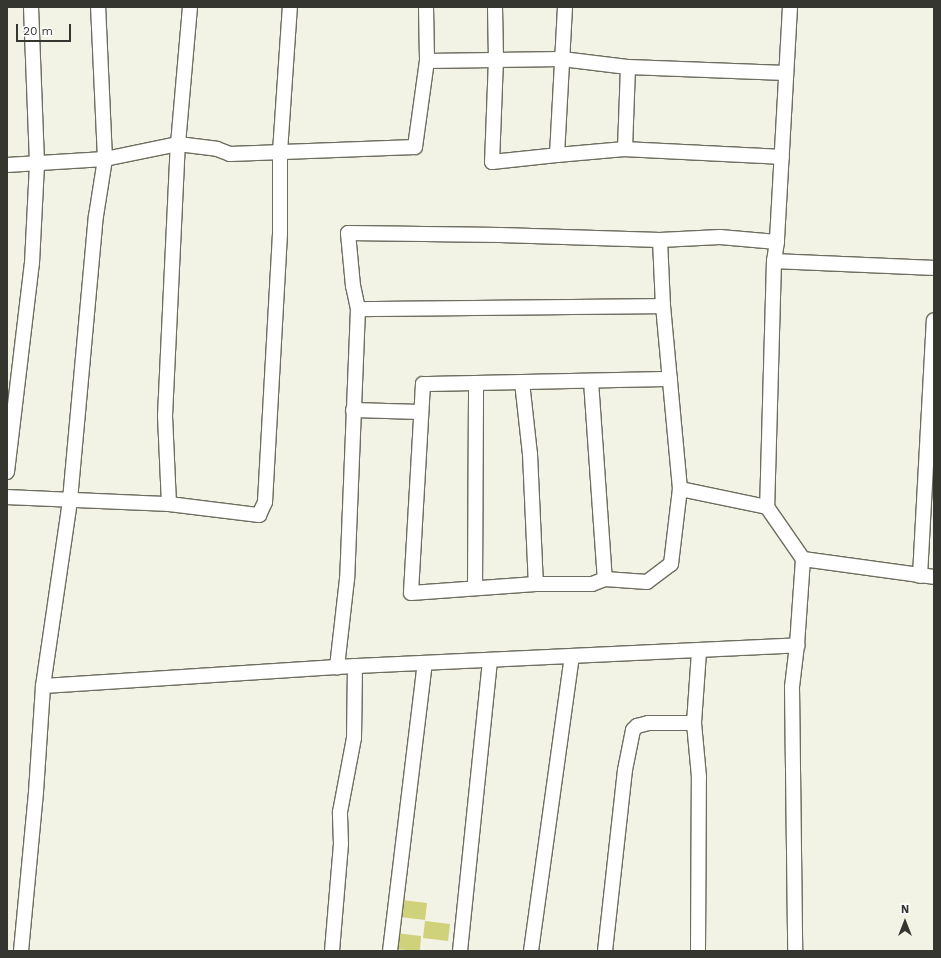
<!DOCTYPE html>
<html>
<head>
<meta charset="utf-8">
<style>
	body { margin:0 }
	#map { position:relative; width:941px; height:958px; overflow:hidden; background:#f2f3e4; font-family:"Work Sans",sans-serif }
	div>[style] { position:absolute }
	.building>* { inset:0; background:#d0d17b }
	.roads { filter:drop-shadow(1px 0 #6d6d60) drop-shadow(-1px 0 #6d6d60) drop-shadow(0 1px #6d6d60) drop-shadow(0 -1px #6d6d60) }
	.minor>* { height:14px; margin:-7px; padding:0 7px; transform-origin:7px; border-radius:7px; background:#fff }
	span { translate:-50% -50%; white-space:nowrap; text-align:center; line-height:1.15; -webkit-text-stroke:3px #fff; paint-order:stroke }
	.frame { position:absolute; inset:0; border:8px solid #363631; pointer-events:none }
	.north { position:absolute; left:885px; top:902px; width:40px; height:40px; -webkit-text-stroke:3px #fff; paint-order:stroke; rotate:0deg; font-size:11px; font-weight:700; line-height:16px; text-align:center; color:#363631 }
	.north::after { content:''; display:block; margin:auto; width:14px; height:18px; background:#363631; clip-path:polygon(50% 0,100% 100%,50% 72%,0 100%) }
	.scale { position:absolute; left:16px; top:24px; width:55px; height:18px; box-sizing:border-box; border:2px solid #363631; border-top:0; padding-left:5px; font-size:12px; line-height:14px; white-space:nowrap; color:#363631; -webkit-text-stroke:3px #fff; paint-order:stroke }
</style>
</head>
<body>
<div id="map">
	<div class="building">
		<div style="clip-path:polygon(402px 900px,427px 903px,425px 920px,400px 917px)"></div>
		<div style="clip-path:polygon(425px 921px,450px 924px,448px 941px,423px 938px)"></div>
		<div style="clip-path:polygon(396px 933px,421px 936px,420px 951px,394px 949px)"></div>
	</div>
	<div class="roads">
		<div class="minor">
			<div style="left:426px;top:7px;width:54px;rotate:88.9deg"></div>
			<div style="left:495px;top:7px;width:52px;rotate:88.9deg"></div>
			<div style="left:496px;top:59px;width:103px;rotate:92.2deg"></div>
			<div style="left:492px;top:162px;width:65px;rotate:-6.1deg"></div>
			<div style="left:557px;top:155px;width:148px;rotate:-86.9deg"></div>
			<div style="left:790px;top:7px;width:235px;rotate:93.2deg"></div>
			<div style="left:777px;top:242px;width:19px;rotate:99deg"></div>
			<div style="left:774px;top:261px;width:246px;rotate:91.6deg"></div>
			<div style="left:767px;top:507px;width:63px;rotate:55.3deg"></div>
			<div style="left:803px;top:559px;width:86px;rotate:94deg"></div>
			<div style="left:797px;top:645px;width:42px;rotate:96.8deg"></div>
			<div style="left:792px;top:687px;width:264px;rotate:89.3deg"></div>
			<div style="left:625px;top:149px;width:82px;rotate:-87.9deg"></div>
			<div style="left:557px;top:155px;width:68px;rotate:-5deg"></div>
			<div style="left:625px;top:149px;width:157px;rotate:2.9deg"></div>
			<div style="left:7px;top:165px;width:98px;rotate:-3.5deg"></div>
			<div style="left:105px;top:159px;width:75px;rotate:-11.6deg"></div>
			<div style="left:178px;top:144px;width:39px;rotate:7deg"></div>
			<div style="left:217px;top:149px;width:14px;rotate:21deg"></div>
			<div style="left:230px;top:154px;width:185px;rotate:-2.2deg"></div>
			<div style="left:415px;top:147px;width:87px;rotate:-82.1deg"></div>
			<div style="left:427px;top:61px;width:135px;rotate:-0.8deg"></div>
			<div style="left:562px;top:59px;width:66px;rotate:6.9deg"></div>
			<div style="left:628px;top:67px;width:158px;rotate:2.2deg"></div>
			<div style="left:660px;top:240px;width:66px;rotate:87.4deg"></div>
			<div style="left:774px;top:261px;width:160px;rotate:2.5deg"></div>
			<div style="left:358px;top:309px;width:24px;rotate:-102deg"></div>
			<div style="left:353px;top:286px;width:53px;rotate:-95.4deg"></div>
			<div style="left:348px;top:233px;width:152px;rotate:0.8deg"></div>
			<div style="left:500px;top:235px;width:160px;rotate:1.8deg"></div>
			<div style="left:660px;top:240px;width:60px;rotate:-2.9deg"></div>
			<div style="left:720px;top:237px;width:57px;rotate:5deg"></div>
			<div style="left:670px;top:379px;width:247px;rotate:178.8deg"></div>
			<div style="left:423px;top:384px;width:209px;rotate:93.3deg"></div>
			<div style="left:411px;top:593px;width:125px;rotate:-4.1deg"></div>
			<div style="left:536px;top:584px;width:56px"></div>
			<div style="left:592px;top:584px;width:14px;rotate:-21deg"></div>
			<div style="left:605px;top:579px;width:42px;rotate:4.1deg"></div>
			<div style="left:647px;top:582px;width:30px;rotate:-37deg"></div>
			<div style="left:671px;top:564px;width:76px;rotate:-83.2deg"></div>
			<div style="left:591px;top:381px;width:198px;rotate:86deg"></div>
			<div style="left:522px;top:382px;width:72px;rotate:83.7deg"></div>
			<div style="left:530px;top:454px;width:130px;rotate:87.4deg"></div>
			<div style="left:353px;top:410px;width:68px;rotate:1.7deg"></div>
			<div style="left:7px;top:472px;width:210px;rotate:-83.2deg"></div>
			<div style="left:32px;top:263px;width:100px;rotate:-87.1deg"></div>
			<div style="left:37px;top:163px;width:156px;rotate:-92.2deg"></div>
			<div style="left:7px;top:497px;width:162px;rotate:2.5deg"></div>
			<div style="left:169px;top:504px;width:88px;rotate:-92.6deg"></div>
			<div style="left:165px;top:416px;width:272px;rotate:-87.3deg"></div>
			<div style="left:178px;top:144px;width:138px;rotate:-85deg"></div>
			<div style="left:169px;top:504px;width:91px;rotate:7deg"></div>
			<div style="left:259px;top:515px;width:14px;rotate:-65deg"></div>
			<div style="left:265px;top:502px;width:268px;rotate:-86.8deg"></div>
			<div style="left:280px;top:234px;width:82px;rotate:-90deg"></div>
			<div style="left:280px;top:152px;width:145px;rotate:-86.1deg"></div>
			<div style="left:767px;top:507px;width:89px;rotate:-168.3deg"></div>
			<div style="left:680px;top:489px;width:184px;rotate:-95.3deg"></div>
			<div style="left:663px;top:306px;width:305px;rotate:179.4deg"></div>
			<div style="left:358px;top:309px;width:270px;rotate:92.3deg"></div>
			<div style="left:347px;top:579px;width:89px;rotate:96.5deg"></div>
			<div style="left:337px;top:667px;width:461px;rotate:-2.7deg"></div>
			<div style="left:803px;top:559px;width:132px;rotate:7.8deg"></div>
			<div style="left:920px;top:576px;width:256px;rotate:-86.9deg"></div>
			<div style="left:475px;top:588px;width:205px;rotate:-89.7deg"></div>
			<div style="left:43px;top:686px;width:295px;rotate:-3.7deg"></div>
			<div style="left:21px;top:951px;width:160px;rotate:-84.6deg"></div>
			<div style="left:36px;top:792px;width:106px;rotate:-86.2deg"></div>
			<div style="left:43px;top:686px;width:188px;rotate:-81.7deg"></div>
			<div style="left:70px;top:500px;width:285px;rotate:-84.8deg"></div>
			<div style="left:96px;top:216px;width:58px;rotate:-81deg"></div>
			<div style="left:105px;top:159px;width:152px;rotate:-92.6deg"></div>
			<div style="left:332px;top:951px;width:107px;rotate:-85.2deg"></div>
			<div style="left:341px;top:844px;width:32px;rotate:-92deg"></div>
			<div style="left:340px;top:812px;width:75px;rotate:-79.3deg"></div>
			<div style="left:354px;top:738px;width:72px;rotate:-89.2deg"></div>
			<div style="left:390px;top:951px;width:290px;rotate:-83.1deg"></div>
			<div style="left:460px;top:951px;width:292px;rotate:-84.1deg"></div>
			<div style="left:531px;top:951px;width:297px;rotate:-82.1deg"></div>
			<div style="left:605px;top:951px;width:182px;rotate:-83.7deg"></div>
			<div style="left:625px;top:770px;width:41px;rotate:-78.7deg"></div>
			<div style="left:633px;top:730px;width:6px;rotate:-45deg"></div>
			<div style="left:637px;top:726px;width:11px;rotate:-15deg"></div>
			<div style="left:648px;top:723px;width:46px"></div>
			<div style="left:698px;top:951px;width:174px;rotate:-89.7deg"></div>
			<div style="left:699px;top:777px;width:54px;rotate:-95.3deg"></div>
			<div style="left:694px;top:723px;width:72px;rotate:-86deg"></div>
		</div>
	</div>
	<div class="frame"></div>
	<div class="north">N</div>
	<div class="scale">20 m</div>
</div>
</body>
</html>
